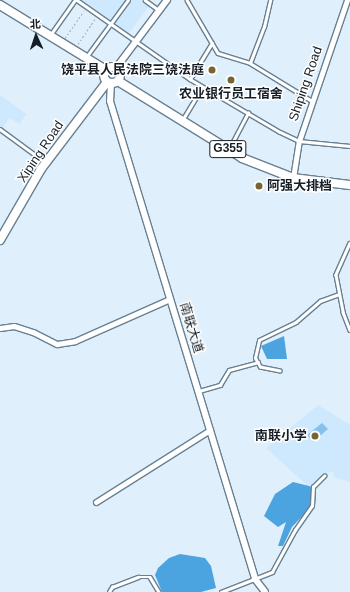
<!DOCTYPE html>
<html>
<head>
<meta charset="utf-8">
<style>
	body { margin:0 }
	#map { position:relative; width:350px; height:592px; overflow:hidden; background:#dfeffb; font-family:Helvetica,"Noto Sans SC",sans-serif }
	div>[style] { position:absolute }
	.built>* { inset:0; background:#cee8fd }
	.green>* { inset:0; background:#87c0ea }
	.water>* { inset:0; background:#4ba4e0 }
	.path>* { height:1px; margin-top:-0.5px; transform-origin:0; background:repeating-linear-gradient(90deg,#a0aeb8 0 2px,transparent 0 4px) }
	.roads { filter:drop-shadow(1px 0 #688092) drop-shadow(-1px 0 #688092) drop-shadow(0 1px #688092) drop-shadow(0 -1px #688092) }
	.service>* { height:2.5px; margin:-1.25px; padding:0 1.25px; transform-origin:1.25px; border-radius:1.25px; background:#fff }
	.minor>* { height:5px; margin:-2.5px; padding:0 2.5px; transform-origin:2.5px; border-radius:2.5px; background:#fff }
	.tertiary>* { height:6px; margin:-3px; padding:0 3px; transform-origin:3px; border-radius:3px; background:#fff }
	.primary>* { height:8px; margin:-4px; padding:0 4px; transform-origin:4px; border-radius:4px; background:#fff }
	.trunk>* { height:8px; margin:-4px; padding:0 4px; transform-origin:4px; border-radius:4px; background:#fff }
	.trunk>.ring { margin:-4px; padding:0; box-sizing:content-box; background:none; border:8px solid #fff; border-radius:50% }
	.dots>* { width:11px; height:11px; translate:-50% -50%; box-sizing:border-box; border:2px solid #fff; border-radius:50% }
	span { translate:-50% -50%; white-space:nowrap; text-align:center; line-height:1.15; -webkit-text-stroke:3px #fff; paint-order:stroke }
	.shield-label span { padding:1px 3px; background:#fff; border:1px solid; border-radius:3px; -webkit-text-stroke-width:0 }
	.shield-label { font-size:12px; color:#151e26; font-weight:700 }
	.poi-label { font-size:13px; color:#151e26; font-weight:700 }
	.right { translate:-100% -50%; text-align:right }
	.left { translate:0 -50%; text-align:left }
	.street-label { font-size:13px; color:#151e26 }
	.north { position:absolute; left:16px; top:16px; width:40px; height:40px; -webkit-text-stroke:3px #fff; paint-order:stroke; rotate:357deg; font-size:11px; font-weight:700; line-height:16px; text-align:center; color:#151e26 }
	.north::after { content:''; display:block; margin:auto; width:14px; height:18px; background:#151e26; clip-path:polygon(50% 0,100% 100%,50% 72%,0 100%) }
</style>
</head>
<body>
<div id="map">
	<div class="built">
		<div style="clip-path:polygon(82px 0,127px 0,112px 21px)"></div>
		<div style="clip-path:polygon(131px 0,140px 0,149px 6px,129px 33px,114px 22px)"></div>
		<div style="clip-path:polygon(0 95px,26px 114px,20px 124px,9px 118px,0 132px)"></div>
		<div style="clip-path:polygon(318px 405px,350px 425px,350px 482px,334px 477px,333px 472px,323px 473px,309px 487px,266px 448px)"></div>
	</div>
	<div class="green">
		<div style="clip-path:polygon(322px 423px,328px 429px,313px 442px,307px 435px)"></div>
	</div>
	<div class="water">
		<div style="clip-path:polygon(284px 336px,287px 359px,267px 359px,261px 346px)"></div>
		<div style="clip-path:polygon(293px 482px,313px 487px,311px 507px,292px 527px,283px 546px,278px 546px,286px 522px,278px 527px,264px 516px,275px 494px)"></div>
		<div style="clip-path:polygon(180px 554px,205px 558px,211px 566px,216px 588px,201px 592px,162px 592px,155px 575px,158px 568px,169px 558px)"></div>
	</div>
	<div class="path">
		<div style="left:65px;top:38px;width:33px;rotate:-55deg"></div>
		<div style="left:78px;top:44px;width:30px;rotate:-56deg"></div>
	</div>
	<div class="roads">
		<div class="service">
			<div style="left:77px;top:0;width:138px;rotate:35deg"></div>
			<div style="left:190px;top:79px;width:104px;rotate:30.5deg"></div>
			<div style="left:280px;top:132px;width:21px;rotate:25deg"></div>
			<div style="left:299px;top:141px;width:51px;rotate:5.6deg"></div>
			<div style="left:145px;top:0;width:17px;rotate:36deg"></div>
			<div style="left:187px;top:0;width:61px;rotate:59.7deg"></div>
			<div style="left:218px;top:53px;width:34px;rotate:17deg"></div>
			<div style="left:250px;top:63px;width:73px;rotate:31.5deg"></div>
			<div style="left:51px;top:34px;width:42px;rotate:-54.8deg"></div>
			<div style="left:87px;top:56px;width:69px;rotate:-53.8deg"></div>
			<div style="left:250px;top:63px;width:39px;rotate:-69deg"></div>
			<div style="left:264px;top:27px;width:28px;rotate:-77deg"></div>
			<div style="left:190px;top:79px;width:42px;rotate:-58.6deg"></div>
			<div style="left:183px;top:119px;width:37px;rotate:-59deg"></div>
			<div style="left:0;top:129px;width:56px;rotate:36.3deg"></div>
			<div style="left:229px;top:149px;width:41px;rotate:-62.2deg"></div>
			<div style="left:350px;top:243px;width:35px;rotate:114deg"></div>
			<div style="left:336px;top:275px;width:38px;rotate:79deg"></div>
			<div style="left:343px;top:312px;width:19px;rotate:69deg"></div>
			<div style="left:280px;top:371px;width:20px;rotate:-169deg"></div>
			<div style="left:260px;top:367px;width:10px;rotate:-119deg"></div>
			<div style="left:255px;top:358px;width:18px;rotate:-77deg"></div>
			<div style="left:259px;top:340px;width:41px;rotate:-25.9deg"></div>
			<div style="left:296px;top:322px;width:32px;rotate:-41deg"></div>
			<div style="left:320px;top:301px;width:20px;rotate:-20deg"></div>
			<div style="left:199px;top:391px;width:22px;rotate:-16deg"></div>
			<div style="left:220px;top:385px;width:17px;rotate:-59deg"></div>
			<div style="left:229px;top:370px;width:30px;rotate:-15deg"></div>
			<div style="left:109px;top:592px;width:6px;rotate:-59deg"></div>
			<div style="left:112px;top:587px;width:28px;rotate:-21deg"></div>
			<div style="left:138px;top:577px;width:12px"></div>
			<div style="left:150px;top:577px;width:17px;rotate:59deg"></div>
			<div style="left:221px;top:592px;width:55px;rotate:-21.4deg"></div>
			<div style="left:272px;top:572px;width:48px;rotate:-61.3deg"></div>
			<div style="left:295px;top:530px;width:29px;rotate:-55deg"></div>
			<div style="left:312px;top:506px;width:19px;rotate:-87deg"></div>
			<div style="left:313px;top:487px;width:16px;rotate:-45deg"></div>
		</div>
		<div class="minor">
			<div style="left:293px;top:178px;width:37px;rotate:-81deg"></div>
			<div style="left:299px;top:141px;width:149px;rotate:-71.2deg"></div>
			<div style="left:0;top:328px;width:14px;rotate:-8deg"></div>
			<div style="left:14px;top:326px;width:20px;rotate:18deg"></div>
			<div style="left:33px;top:332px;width:27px;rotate:27deg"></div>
			<div style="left:57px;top:344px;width:18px;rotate:-9deg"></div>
			<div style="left:75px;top:341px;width:104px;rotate:-23.9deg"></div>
			<div style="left:96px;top:502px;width:135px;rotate:-32.3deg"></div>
		</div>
		<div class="tertiary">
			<div style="left:116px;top:68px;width:85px;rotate:-53.1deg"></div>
			<div style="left:111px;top:83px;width:18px;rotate:93deg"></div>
			<div style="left:110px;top:101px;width:500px;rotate:73.1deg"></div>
			<div style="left:255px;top:579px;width:16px;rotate:52deg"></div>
		</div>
		<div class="primary">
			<div style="left:0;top:5px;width:124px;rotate:31.5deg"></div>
		</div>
		<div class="trunk">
			<div class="ring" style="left:104px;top:67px;width:8px;height:8px"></div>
			<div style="left:118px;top:81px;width:146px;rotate:31.8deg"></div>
			<div style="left:242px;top:158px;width:55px;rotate:21.4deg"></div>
			<div style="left:293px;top:178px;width:57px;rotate:7deg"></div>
			<div style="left:0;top:240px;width:82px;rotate:-60deg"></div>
			<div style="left:41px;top:169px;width:109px;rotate:-52.8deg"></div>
		</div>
	</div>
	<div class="dots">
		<div style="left:212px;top:70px;background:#766533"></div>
		<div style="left:231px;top:80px;background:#766533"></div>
		<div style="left:259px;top:186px;background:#766533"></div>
		<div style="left:315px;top:436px;background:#766533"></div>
	</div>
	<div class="shield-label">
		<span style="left:228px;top:149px">G355</span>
	</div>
	<div class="poi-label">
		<span class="right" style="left:204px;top:70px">饶平县人民法院三饶法庭</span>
		<span style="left:231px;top:94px">农业银行员工宿舍</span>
		<span class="left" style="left:267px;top:186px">阿强大排档</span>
		<span class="right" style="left:307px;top:436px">南联小学</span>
	</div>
	<div class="street-label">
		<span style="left:306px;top:84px;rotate:-71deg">Shiping Road</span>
		<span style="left:41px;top:152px;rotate:-56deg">Xiping Road</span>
		<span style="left:191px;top:328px;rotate:73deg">南联大道</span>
	</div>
	<div class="north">北</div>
</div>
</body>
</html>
